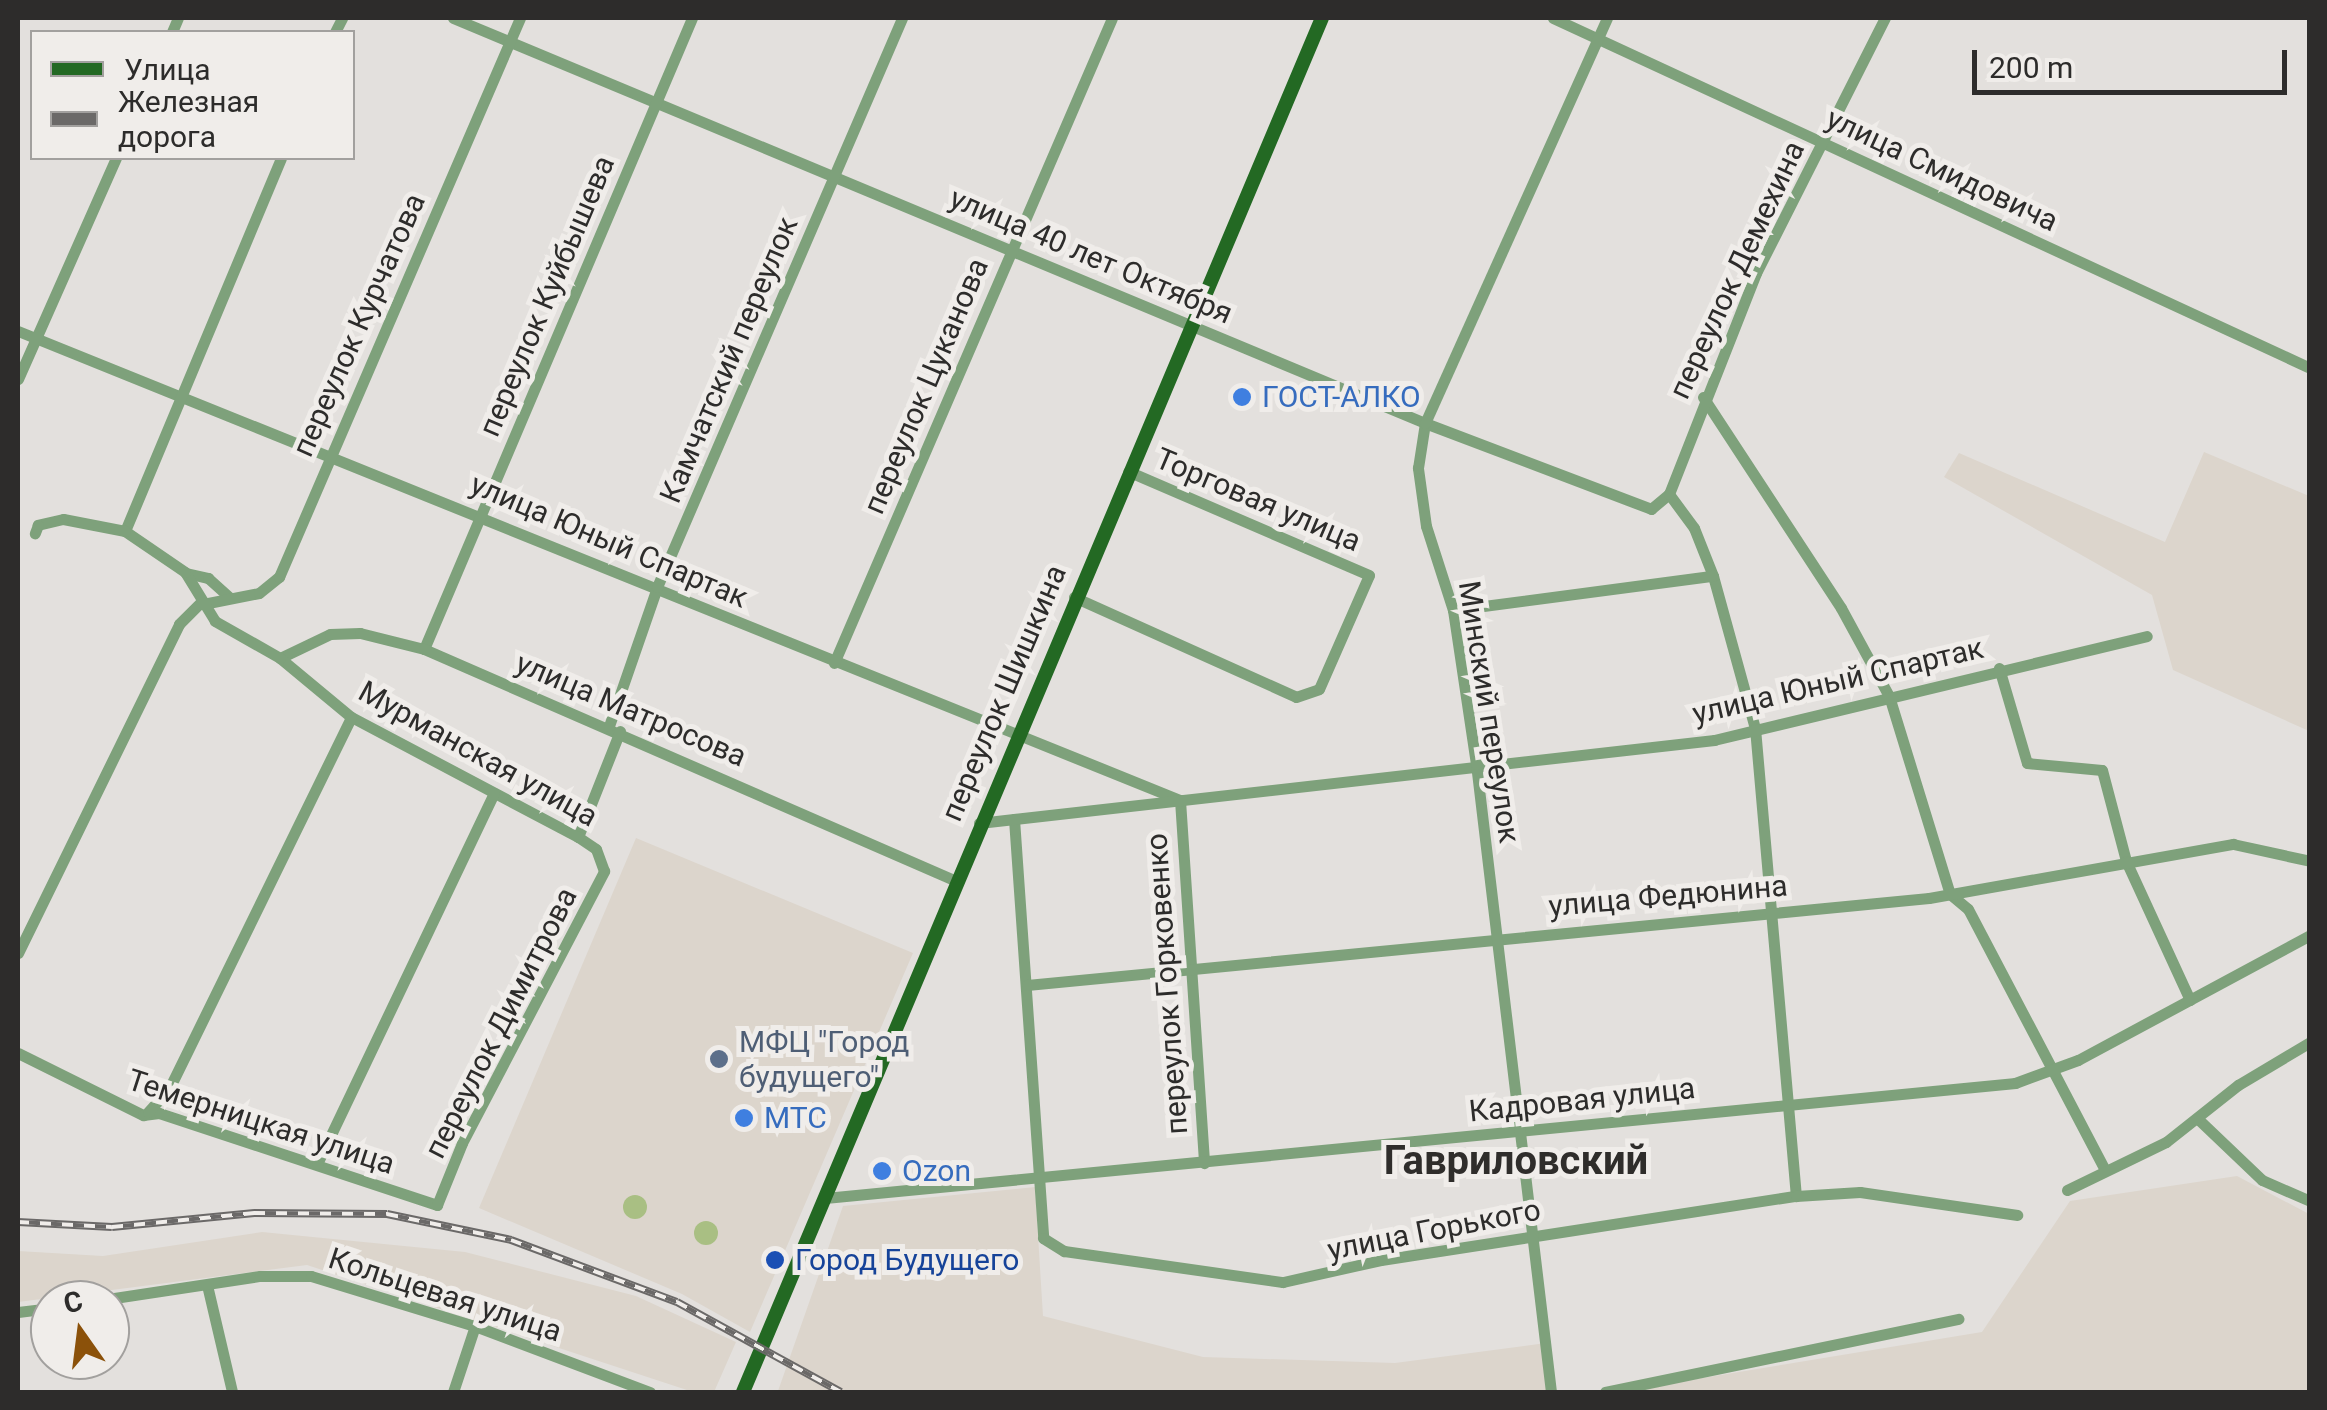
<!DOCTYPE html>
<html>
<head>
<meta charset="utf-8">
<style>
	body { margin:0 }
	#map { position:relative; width:2327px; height:1410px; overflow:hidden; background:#e3e0dd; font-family:Roboto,sans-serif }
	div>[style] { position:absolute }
	.built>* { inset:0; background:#dcd5cc }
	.green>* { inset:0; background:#a9bf83 }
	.round { border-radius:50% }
	.minor>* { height:11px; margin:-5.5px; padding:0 5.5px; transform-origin:5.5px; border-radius:5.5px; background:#7ea17b }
	.major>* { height:14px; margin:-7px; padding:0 7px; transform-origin:7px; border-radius:7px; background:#236923 }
	.rail>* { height:8px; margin-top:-4px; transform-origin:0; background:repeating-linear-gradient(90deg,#f0edea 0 11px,#6b6968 0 22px); box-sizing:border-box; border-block:2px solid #6b6968 }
	.dots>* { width:28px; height:28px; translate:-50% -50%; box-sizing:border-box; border:5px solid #f0edea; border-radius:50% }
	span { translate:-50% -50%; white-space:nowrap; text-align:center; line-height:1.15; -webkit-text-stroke:10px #f0edea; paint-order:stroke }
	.street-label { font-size:30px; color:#2d2c2b }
	.shop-label { font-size:30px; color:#366cbe }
	.left { translate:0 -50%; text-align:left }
	.service-label { font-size:30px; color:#4e5e75 }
	.transit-label { font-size:30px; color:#164399 }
	.district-label { font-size:40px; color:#2f2d2b; font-weight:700 }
	.frame { position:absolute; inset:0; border:20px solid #2d2c2b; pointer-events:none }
	.legend { position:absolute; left:30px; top:30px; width:325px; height:130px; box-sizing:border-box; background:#f0edea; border:2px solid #a2a09e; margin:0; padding:12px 18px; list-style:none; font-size:30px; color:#2d2c2b }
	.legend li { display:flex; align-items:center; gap:20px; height:50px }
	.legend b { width:50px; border:2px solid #a2a09e }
	.north { position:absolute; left:30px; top:1280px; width:100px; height:100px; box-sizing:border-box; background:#f0edea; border:2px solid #a2a09e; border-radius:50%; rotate:346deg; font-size:28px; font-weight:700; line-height:40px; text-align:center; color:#2d2c2b }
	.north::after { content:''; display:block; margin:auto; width:35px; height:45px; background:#8b510a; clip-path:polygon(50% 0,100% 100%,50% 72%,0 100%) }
	.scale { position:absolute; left:1972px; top:50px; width:315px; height:45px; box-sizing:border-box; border:5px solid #2d2c2b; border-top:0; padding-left:12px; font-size:30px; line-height:35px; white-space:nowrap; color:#2d2c2b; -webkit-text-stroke:8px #f0edea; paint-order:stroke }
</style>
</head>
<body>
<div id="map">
	<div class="built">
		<div style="clip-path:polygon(2204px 452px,2309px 496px,2309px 731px,2173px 670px,2152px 595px,1944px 477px,1959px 453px,2165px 542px)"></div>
		<div style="clip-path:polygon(636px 838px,913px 953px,750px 1332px,682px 1294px,479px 1208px)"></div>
		<div style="clip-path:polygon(2237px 1176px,2309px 1214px,2309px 1392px,1617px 1392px,1982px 1332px,2070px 1201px)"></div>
		<div style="clip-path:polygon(1035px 1187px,1043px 1316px,1203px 1357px,1395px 1363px,1546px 1343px,1554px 1392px,778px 1391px,843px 1206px)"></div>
		<div style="clip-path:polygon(262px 1232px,465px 1252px,636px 1296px,736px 1342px,714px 1392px,693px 1392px,307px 1265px,18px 1302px,18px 1251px,103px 1256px)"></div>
	</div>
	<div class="green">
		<div class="round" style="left:623px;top:1195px;width:24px;height:24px"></div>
		<div class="round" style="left:694px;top:1221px;width:24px;height:24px"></div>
	</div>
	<div class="minor">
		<div style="left:453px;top:18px;width:1053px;rotate:22.62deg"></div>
		<div style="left:1425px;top:423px;width:242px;rotate:20.8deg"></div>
		<div style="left:1651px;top:509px;width:23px;rotate:-40deg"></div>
		<div style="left:1669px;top:494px;width:42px;rotate:53.7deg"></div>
		<div style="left:1694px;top:528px;width:52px;rotate:68.4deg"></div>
		<div style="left:1713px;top:576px;width:158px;rotate:74.6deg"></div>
		<div style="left:1755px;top:728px;width:470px;rotate:85deg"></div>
		<div style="left:1553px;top:18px;width:834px;rotate:24.81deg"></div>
		<div style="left:172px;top:32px;width:15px;rotate:-67deg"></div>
		<div style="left:335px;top:32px;width:16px;rotate:-63deg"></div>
		<div style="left:18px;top:331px;width:1253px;rotate:21.98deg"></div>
		<div style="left:1180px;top:800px;width:364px;rotate:86.2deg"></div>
		<div style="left:18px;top:379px;width:242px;rotate:-66.1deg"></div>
		<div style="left:1703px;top:397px;width:252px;rotate:56.8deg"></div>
		<div style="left:1841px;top:608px;width:100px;rotate:61.4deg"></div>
		<div style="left:1889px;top:696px;width:207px;rotate:72.9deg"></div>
		<div style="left:1950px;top:894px;width:23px;rotate:40deg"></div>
		<div style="left:1968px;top:909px;width:295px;rotate:62.3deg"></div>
		<div style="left:1669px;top:494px;width:238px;rotate:-68.5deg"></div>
		<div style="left:1756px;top:273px;width:286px;rotate:-63.2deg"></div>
		<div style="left:125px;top:531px;width:404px;rotate:-67.3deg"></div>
		<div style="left:186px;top:573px;width:23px;rotate:13deg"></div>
		<div style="left:208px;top:578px;width:28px;rotate:42deg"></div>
		<div style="left:1074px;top:597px;width:243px;rotate:24.2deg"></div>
		<div style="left:1296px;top:697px;width:24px;rotate:-19deg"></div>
		<div style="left:1319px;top:689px;width:124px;rotate:-66.3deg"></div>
		<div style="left:1369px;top:575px;width:262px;rotate:-156.7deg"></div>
		<div style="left:203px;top:604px;width:57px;rotate:-11.1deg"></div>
		<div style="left:259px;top:593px;width:26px;rotate:-39deg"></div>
		<div style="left:279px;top:577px;width:609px;rotate:-66.68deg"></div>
		<div style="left:1453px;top:610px;width:262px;rotate:-7.5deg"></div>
		<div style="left:424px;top:649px;width:686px;rotate:-66.99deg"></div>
		<div style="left:280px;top:658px;width:55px;rotate:-25.6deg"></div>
		<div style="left:330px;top:634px;width:30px;rotate:-2deg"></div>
		<div style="left:360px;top:633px;width:66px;rotate:14deg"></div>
		<div style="left:424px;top:649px;width:580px;rotate:23.56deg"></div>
		<div style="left:834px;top:663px;width:702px;rotate:-66.68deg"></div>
		<div style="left:1999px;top:668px;width:99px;rotate:73.6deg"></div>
		<div style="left:2027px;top:763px;width:75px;rotate:5.3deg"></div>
		<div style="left:2102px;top:770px;width:94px;rotate:75.2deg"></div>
		<div style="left:2126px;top:861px;width:153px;rotate:65.3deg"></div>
		<div style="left:609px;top:726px;width:147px;rotate:-70.9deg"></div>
		<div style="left:657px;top:587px;width:620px;rotate:-66.7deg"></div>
		<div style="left:1014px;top:819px;width:420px;rotate:86deg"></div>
		<div style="left:1043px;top:1238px;width:25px;rotate:32deg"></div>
		<div style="left:1064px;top:1251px;width:221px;rotate:8.1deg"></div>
		<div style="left:1283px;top:1282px;width:100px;rotate:-12.7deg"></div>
		<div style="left:1381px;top:1260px;width:420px;rotate:-8.8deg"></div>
		<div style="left:1796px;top:1196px;width:64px;rotate:-3.6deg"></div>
		<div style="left:1860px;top:1192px;width:159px;rotate:8.3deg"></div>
		<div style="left:979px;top:823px;width:740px;rotate:-6.44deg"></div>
		<div style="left:1714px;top:740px;width:445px;rotate:-13.5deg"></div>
		<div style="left:578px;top:837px;width:114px;rotate:-68.4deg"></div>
		<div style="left:18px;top:953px;width:366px;rotate:-63.9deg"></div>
		<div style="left:179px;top:624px;width:31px;rotate:-45deg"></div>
		<div style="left:1027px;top:985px;width:906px;rotate:-5.51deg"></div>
		<div style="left:1929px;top:898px;width:309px;rotate:-10.1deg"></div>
		<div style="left:2233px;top:844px;width:79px;rotate:12.4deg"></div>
		<div style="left:18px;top:1053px;width:140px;rotate:26.4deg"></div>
		<div style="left:143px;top:1115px;width:16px;rotate:-7deg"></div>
		<div style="left:159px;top:1113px;width:293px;rotate:18.3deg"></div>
		<div style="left:437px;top:1205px;width:67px;rotate:-68deg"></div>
		<div style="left:462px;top:1143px;width:307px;rotate:-62.4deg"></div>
		<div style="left:604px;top:871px;width:23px;rotate:-110deg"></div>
		<div style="left:596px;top:849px;width:22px;rotate:-146deg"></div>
		<div style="left:578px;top:837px;width:257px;rotate:-152.1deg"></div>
		<div style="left:351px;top:717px;width:92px;rotate:-140.3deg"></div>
		<div style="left:280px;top:658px;width:75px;rotate:-150.4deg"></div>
		<div style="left:215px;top:621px;width:57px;rotate:-121.5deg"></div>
		<div style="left:185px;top:572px;width:73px;rotate:-145.7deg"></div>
		<div style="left:125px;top:531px;width:63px;rotate:-169deg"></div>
		<div style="left:63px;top:519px;width:26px;rotate:167deg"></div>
		<div style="left:38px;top:525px;width:9px;rotate:111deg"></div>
		<div style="left:148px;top:1112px;width:31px;rotate:-48deg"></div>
		<div style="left:169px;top:1089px;width:414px;rotate:-63.9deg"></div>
		<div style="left:2198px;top:1119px;width:88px;rotate:43.6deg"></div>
		<div style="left:2262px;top:1180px;width:52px;rotate:23.6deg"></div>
		<div style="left:317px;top:1164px;width:411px;rotate:-64.5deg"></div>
		<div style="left:2067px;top:1190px;width:110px;rotate:-25.9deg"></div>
		<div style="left:2166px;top:1142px;width:92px;rotate:-38.4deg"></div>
		<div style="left:2238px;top:1085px;width:84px;rotate:-30.8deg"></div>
		<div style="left:825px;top:1198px;width:1196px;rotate:-5.52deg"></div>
		<div style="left:2015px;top:1083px;width:67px;rotate:-20.1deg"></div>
		<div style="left:2078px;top:1060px;width:264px;rotate:-28.3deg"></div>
		<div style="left:207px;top:1285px;width:110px;rotate:76.8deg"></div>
		<div style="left:101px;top:1300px;width:161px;rotate:-8.6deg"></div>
		<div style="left:260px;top:1276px;width:51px"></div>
		<div style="left:311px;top:1276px;width:171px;rotate:17deg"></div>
		<div style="left:475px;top:1326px;width:187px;rotate:20.7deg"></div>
		<div style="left:18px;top:1312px;width:32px;rotate:-7deg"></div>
		<div style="left:453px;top:1392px;width:70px;rotate:-71.6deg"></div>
		<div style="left:1551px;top:1392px;width:632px;rotate:-96.81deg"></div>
		<div style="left:1476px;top:764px;width:156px;rotate:-98.5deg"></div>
		<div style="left:1453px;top:610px;width:88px;rotate:-107.8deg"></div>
		<div style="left:1426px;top:526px;width:59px;rotate:-97.9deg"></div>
		<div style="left:1418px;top:468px;width:46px;rotate:-81.2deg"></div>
		<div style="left:1425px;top:423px;width:444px;rotate:-65.8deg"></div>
		<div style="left:1605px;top:1392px;width:361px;rotate:-11.7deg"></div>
	</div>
	<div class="major">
		<div style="left:743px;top:1392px;width:1491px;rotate:-67.15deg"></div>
	</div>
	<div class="rail">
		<div style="left:18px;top:1222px;width:94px;rotate:3deg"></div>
		<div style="left:112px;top:1227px;width:143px;rotate:-5.6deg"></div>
		<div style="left:254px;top:1213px;width:133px;rotate:0.4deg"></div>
		<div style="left:387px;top:1214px;width:127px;rotate:11.8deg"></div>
		<div style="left:511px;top:1240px;width:177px;rotate:20.5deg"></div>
		<div style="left:677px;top:1302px;width:187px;rotate:28.8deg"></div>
	</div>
	<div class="dots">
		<div style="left:1242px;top:397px;background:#3f7fe0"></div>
		<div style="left:719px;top:1059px;background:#5c6f8a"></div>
		<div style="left:744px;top:1118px;background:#3f7fe0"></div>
		<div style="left:882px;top:1171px;background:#3f7fe0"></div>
		<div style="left:775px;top:1260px;background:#1a4fb4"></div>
	</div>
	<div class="street-label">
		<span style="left:1942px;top:170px;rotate:25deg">улица Смидовича</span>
		<span style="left:1091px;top:256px;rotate:23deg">улица 40 лет Октября</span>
		<span style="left:1737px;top:270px;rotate:-65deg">переулок Демехина</span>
		<span style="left:547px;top:296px;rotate:-67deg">переулок Куйбышева</span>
		<span style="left:359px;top:325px;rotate:-66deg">переулок Курчатова</span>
		<span style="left:729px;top:360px;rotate:-67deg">Камчатский переулок</span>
		<span style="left:926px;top:386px;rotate:-67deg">переулок Цуканова</span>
		<span style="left:1258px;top:500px;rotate:23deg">Торговая улица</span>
		<span style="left:609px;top:541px;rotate:23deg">улица Юный Спартак</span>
		<span style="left:1838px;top:681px;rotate:-13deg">улица Юный Спартак</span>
		<span style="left:1004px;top:693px;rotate:-67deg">переулок Шишкина</span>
		<span style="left:631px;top:710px;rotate:23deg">улица Матросова</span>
		<span style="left:1489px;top:712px;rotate:81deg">Минский переулок</span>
		<span style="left:478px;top:754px;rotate:29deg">Мурманская улица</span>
		<span style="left:1668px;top:896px;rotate:-5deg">улица Федюнина</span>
		<span style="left:1167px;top:984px;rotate:-94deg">переулок Горковенко</span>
		<span style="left:501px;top:1023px;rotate:-63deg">переулок Димитрова</span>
		<span style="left:1582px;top:1100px;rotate:-6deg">Кадровая улица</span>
		<span style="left:261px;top:1122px;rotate:18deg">Темерницкая улица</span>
		<span style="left:1434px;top:1230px;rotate:-11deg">улица Горького</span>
		<span style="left:445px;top:1295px;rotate:18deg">Кольцевая улица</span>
	</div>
	<div class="shop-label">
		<span class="left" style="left:1262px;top:397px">ГОСТ-АЛКО</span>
		<span class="left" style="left:764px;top:1118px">МТС</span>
		<span class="left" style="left:902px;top:1171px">Ozon</span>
	</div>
	<div class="service-label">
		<span class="left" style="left:739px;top:1059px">МФЦ "Город<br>будущего"</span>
	</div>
	<div class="transit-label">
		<span class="left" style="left:795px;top:1260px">Город Будущего</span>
	</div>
	<div class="district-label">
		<span style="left:1516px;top:1161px">Гавриловский</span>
	</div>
	<div class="frame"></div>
	<ul class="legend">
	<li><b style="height:12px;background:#236923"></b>Улица</li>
	<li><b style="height:12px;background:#6b6968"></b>Железная дорога</li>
	</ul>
	<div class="north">С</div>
	<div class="scale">200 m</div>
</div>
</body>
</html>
